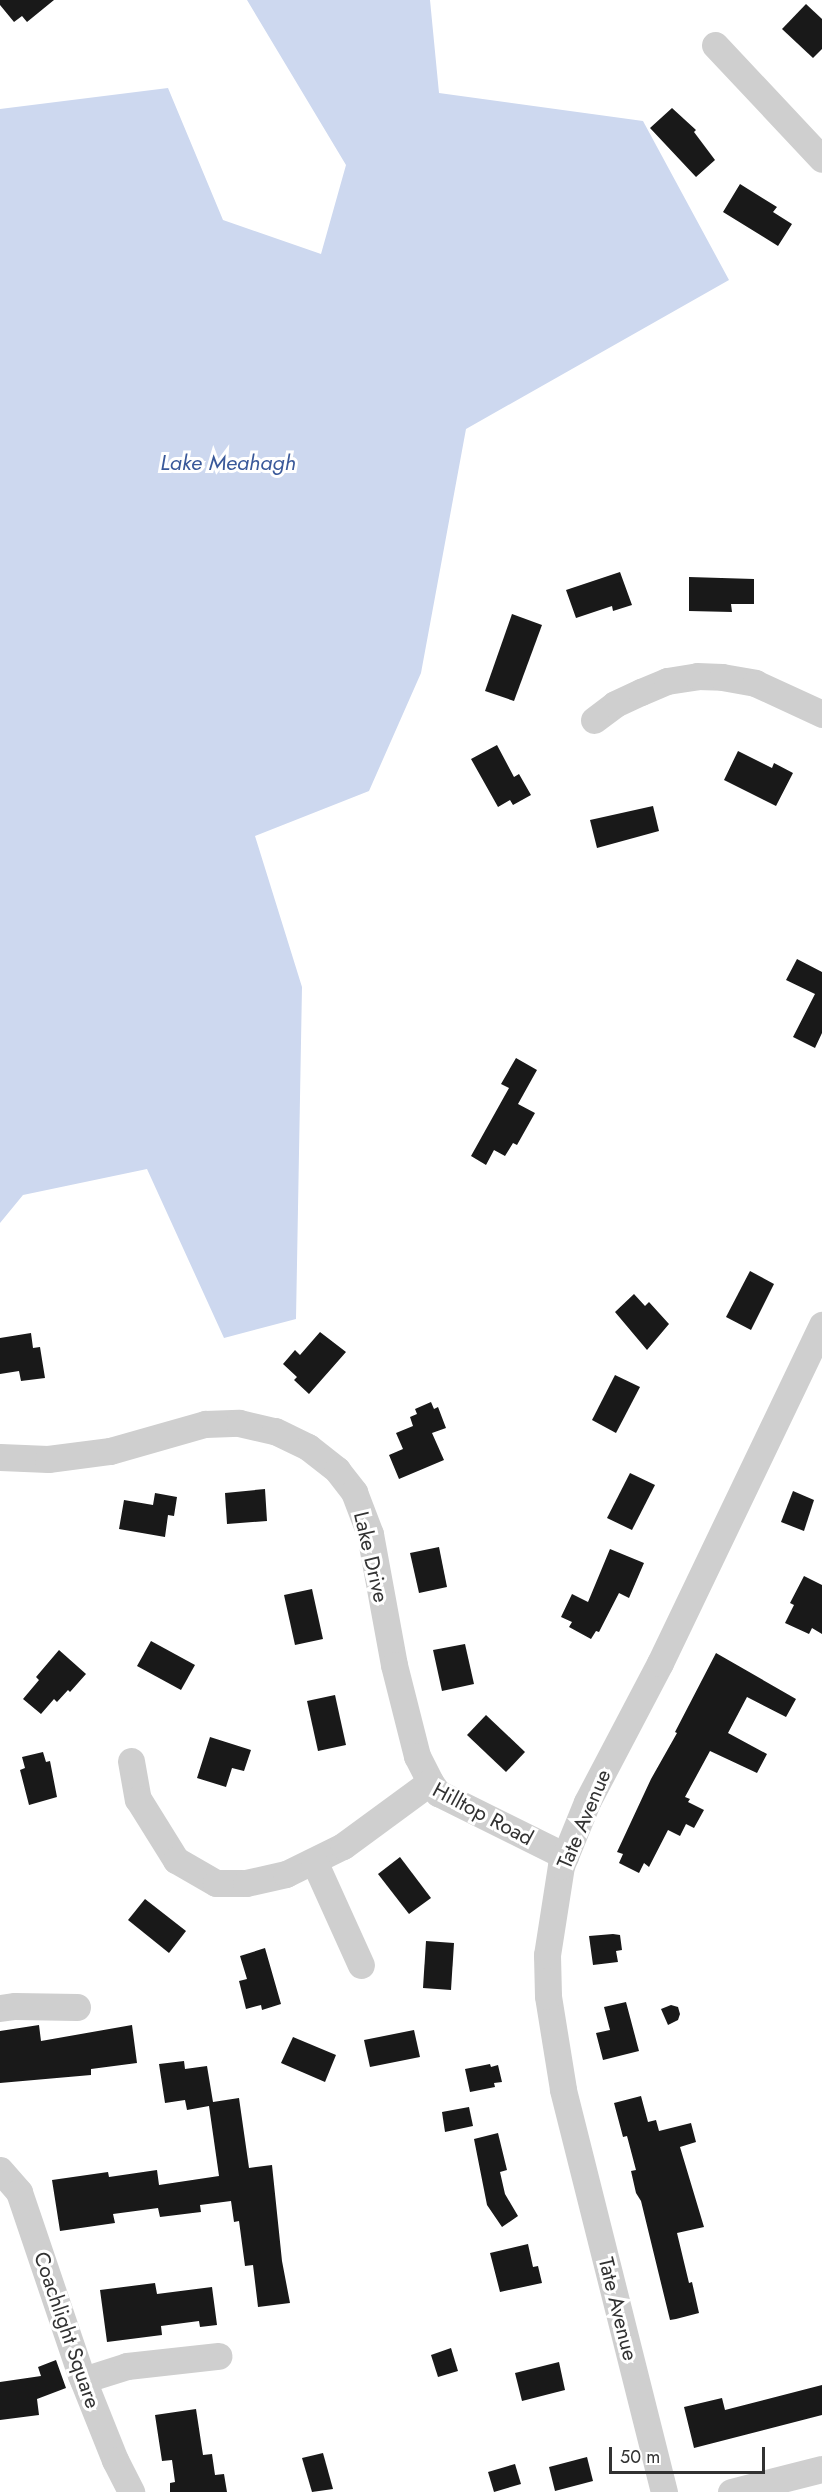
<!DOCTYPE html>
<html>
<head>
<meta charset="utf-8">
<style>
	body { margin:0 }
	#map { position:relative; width:822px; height:2492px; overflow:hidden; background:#fff; font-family:Jost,sans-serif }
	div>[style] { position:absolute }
	.water>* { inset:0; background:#cdd8ef }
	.building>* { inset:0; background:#191919 }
	.minor>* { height:27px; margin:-13.5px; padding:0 13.5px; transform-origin:13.5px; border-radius:13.5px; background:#cfcfcf }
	span { translate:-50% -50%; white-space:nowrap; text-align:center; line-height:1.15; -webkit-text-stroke:6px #fff; paint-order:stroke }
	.street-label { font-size:21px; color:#323232 }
	.water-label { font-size:22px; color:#3a599a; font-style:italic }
	.scale { position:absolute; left:609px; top:2447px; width:156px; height:27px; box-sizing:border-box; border:3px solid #323232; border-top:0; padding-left:8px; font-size:18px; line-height:21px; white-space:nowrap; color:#323232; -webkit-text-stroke:4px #fff; paint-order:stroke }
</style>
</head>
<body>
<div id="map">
	<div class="water">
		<div style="clip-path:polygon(247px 0,430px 0,439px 93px,643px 121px,729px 280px,466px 429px,421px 673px,369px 791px,255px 836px,302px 987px,296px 1319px,224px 1338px,147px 1169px,23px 1195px,0 1223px,0 109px,168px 88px,223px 220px,321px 254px,346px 165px)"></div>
	</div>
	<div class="building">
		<div style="clip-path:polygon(0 0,54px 0,27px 22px,22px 16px,14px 22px,0 5px)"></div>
		<div style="clip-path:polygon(806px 4px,822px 19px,822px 49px,813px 58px,782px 29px)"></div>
		<div style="clip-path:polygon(672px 108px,696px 130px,694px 132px,715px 160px,696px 177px,650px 128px)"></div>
		<div style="clip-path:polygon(740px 184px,777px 207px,773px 212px,792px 224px,778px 246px,723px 212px)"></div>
		<div style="clip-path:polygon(620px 572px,632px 605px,613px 611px,612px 606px,576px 618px,566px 590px)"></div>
		<div style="clip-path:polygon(689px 577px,754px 579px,754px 604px,731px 604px,732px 612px,689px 611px)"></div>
		<div style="clip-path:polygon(512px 614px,542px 625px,514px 701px,485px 691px)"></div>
		<div style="clip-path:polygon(497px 745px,514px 777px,519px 774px,531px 795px,513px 805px,510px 800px,498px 807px,471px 759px)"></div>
		<div style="clip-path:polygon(738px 751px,772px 768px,774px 763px,793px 773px,776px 806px,724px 780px)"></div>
		<div style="clip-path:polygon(653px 806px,659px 831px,597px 848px,590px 820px)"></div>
		<div style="clip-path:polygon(797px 959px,822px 972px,822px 1033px,815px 1048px,793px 1037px,815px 994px,786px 980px)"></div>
		<div style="clip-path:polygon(516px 1058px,537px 1070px,518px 1104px,535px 1113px,517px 1145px,513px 1143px,505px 1156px,494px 1150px,486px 1165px,471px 1156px,509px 1088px,501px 1084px)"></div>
		<div style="clip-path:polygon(750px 1271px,774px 1284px,751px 1330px,726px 1317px)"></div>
		<div style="clip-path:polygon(634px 1294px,645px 1306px,649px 1302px,669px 1324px,647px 1350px,615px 1312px)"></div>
		<div style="clip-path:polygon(320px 1332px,346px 1352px,309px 1394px,294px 1380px,297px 1377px,283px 1364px,295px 1350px,300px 1355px)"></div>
		<div style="clip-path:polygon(31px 1333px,33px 1348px,40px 1347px,45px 1378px,21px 1381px,19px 1371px,0 1374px,0 1338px)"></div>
		<div style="clip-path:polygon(615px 1375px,640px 1387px,616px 1433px,592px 1420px)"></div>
		<div style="clip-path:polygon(431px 1402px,434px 1409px,438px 1407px,446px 1428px,432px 1433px,444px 1460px,399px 1479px,389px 1455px,403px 1449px,396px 1433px,413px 1426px,410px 1417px,417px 1414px,415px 1409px)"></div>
		<div style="clip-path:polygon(630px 1473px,655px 1485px,632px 1530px,607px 1518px)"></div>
		<div style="clip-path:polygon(265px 1489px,267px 1521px,227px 1524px,225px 1493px)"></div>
		<div style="clip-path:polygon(793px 1491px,814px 1500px,804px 1531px,781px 1522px)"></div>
		<div style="clip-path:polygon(155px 1493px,177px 1497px,174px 1516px,168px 1515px,165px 1537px,119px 1529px,124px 1500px,153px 1505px)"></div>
		<div style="clip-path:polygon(439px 1547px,447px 1587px,419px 1593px,410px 1553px)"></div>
		<div style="clip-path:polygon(610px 1549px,644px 1563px,629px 1598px,619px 1593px,599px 1632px,596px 1631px,591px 1639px,569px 1627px,572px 1622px,561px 1617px,572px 1594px,588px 1602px)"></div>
		<div style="clip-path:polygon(804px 1576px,822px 1585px,822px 1634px,812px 1628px,809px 1634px,785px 1623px,794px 1605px,790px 1603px)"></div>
		<div style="clip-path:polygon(312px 1589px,323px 1639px,295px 1645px,284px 1595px)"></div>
		<div style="clip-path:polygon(151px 1641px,195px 1665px,181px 1690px,137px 1666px)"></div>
		<div style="clip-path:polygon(465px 1644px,474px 1684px,442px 1691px,433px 1650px)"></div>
		<div style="clip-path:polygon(59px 1650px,86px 1674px,70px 1692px,68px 1690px,57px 1702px,54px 1699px,41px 1714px,23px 1699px,39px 1680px,36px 1677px)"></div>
		<div style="clip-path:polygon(716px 1653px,796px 1699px,786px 1717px,747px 1697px,728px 1733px,767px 1754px,757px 1773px,710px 1751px,685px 1797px,690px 1799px,688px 1802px,704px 1810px,694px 1828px,686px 1824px,680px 1836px,668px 1830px,649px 1867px,644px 1863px,639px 1873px,619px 1863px,623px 1854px,617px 1852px,651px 1779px,677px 1733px,675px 1732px)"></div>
		<div style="clip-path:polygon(335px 1695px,346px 1745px,318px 1751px,307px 1701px)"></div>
		<div style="clip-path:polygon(486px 1715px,525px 1752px,506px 1772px,467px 1735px)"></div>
		<div style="clip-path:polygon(210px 1737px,251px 1750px,244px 1771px,232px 1768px,226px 1787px,197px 1778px)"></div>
		<div style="clip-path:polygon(43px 1752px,46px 1762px,50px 1761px,57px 1797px,29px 1805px,20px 1770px,25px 1768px,22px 1757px)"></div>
		<div style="clip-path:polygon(400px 1857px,431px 1898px,409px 1914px,378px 1874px)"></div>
		<div style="clip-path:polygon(145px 1899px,186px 1931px,169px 1953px,128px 1920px)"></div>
		<div style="clip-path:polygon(613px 1934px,620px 1935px,622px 1950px,616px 1951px,618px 1962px,593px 1965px,589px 1936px)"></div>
		<div style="clip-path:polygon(426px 1941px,454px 1943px,451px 1990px,423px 1988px)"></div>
		<div style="clip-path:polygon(265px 1948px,281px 2004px,262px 2010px,261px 2005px,246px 2009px,239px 1981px,247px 1979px,240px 1956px)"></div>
		<div style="clip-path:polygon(626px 2002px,639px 2051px,603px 2060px,596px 2033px,610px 2030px,604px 2007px)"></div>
		<div style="clip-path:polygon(671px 2005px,678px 2007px,680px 2014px,678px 2020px,668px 2025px,661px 2009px)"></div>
		<div style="clip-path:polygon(39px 2025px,41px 2041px,132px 2025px,137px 2063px,91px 2069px,91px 2075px,0 2083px,0 2031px)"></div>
		<div style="clip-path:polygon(414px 2030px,420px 2057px,370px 2067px,364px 2040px)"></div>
		<div style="clip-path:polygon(293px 2037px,336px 2055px,325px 2082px,281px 2063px)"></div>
		<div style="clip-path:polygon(184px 2061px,185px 2069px,207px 2066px,213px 2102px,239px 2098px,249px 2168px,272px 2165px,282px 2261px,290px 2303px,258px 2307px,253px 2265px,245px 2266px,239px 2221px,234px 2222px,231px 2201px,200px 2205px,201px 2212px,160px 2217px,158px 2208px,113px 2214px,115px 2223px,60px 2231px,52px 2180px,108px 2172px,109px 2177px,157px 2170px,159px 2185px,219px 2176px,209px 2106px,187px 2110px,185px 2100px,165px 2103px,159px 2064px)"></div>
		<div style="clip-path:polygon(490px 2064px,491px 2067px,498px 2065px,502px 2082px,494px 2083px,495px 2087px,470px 2092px,465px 2069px)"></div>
		<div style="clip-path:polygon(641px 2096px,648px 2122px,656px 2120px,659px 2131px,691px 2123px,696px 2142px,680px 2147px,704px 2227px,677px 2233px,689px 2283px,692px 2282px,699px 2313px,676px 2319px,670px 2320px,641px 2201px,636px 2193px,631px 2171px,636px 2170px,627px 2136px,623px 2137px,614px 2103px)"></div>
		<div style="clip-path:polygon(469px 2107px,473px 2126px,445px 2132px,442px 2112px)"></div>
		<div style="clip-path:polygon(498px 2133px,507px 2170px,500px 2172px,505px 2194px,518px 2216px,502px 2227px,487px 2205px,474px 2139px)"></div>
		<div style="clip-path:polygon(528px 2244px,533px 2267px,538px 2266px,542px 2283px,500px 2292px,490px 2253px)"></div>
		<div style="clip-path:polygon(155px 2283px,157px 2294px,212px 2287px,217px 2325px,200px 2327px,199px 2321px,161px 2326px,162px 2335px,107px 2342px,100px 2290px)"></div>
		<div style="clip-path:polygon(451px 2348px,458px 2371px,438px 2377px,431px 2355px)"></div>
		<div style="clip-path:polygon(56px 2360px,66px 2388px,37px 2399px,39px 2415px,0 2420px,0 2382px,41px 2376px,38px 2367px)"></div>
		<div style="clip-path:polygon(559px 2362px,565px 2390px,522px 2401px,515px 2373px)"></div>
		<div style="clip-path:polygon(822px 2385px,822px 2415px,694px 2448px,684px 2407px,722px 2398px,725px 2410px)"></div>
		<div style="clip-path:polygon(196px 2409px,203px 2455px,212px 2454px,215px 2475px,224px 2474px,227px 2492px,170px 2492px,170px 2483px,175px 2482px,172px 2460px,162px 2461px,155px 2415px)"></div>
		<div style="clip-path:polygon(323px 2453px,333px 2489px,312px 2492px,302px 2458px)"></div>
		<div style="clip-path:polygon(587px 2457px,593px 2481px,555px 2491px,549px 2467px)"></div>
		<div style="clip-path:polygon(515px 2464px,521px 2484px,494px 2492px,488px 2472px)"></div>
	</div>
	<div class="minor">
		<div style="left:715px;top:45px;width:156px;rotate:46.8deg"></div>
		<div style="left:594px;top:720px;width:26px;rotate:-37deg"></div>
		<div style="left:615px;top:704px;width:29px;rotate:-25deg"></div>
		<div style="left:641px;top:692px;width:28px;rotate:-23deg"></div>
		<div style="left:667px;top:681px;width:30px;rotate:-9deg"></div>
		<div style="left:697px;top:676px;width:25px;rotate:2deg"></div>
		<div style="left:722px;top:677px;width:34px;rotate:10deg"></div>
		<div style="left:755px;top:683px;width:74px;rotate:24.8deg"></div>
		<div style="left:0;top:1457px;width:48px;rotate:2.4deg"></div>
		<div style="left:48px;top:1459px;width:63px;rotate:-7.4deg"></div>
		<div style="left:110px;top:1451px;width:99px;rotate:-15.9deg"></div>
		<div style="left:205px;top:1424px;width:34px;rotate:-2deg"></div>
		<div style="left:239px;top:1423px;width:37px;rotate:13deg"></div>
		<div style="left:275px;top:1431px;width:37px;rotate:26deg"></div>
		<div style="left:308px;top:1447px;width:37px;rotate:38deg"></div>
		<div style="left:337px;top:1470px;width:28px;rotate:52deg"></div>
		<div style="left:354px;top:1492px;width:45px;rotate:69.1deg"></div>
		<div style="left:370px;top:1534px;width:133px;rotate:79.6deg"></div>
		<div style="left:394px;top:1665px;width:94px;rotate:75.8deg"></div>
		<div style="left:417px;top:1756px;width:29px;rotate:63deg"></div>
		<div style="left:430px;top:1782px;width:14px;rotate:54deg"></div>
		<div style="left:438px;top:1793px;width:142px;rotate:26.4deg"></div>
		<div style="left:131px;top:1761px;width:39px;rotate:80deg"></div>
		<div style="left:138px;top:1799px;width:72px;rotate:58.1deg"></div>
		<div style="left:176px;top:1860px;width:46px;rotate:29.9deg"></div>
		<div style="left:216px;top:1883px;width:30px"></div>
		<div style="left:246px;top:1883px;width:41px;rotate:-12.7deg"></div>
		<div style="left:286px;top:1874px;width:64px;rotate:-26.2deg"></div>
		<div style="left:343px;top:1846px;width:108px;rotate:-36.3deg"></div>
		<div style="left:314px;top:1861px;width:114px;rotate:65.7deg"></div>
		<div style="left:0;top:2008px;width:15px;rotate:-8deg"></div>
		<div style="left:15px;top:2006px;width:62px;rotate:0.9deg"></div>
		<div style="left:0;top:2170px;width:29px;rotate:49deg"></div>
		<div style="left:19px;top:2192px;width:193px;rotate:71.3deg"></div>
		<div style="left:81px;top:2375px;width:92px;rotate:68.2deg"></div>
		<div style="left:115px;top:2460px;width:36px;rotate:63deg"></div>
		<div style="left:83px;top:2380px;width:46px;rotate:-17.7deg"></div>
		<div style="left:127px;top:2366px;width:92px;rotate:-6.3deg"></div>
		<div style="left:664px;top:2492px;width:415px;rotate:-104.1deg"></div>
		<div style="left:563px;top:2089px;width:94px;rotate:-99.2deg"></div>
		<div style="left:548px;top:1996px;width:41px;rotate:-91.4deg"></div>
		<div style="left:547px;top:1955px;width:90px;rotate:-81.1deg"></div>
		<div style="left:561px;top:1866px;width:69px;rotate:-67.9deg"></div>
		<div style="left:587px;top:1802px;width:157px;rotate:-62.3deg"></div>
		<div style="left:660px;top:1663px;width:375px;rotate:-64.4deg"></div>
		<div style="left:731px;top:2492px;width:94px;rotate:-14.2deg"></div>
	</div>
	<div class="street-label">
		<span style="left:371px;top:1557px;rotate:77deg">Lake Drive</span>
		<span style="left:483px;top:1814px;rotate:28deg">Hilltop Road</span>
		<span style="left:584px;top:1819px;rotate:-67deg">Tate Avenue</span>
		<span style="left:618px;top:2309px;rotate:76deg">Tate Avenue</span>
		<span style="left:67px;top:2330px;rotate:71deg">Coachlight Square</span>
	</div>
	<div class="water-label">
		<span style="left:228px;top:463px">Lake Meahagh</span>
	</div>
	<div class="scale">50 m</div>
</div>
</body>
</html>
